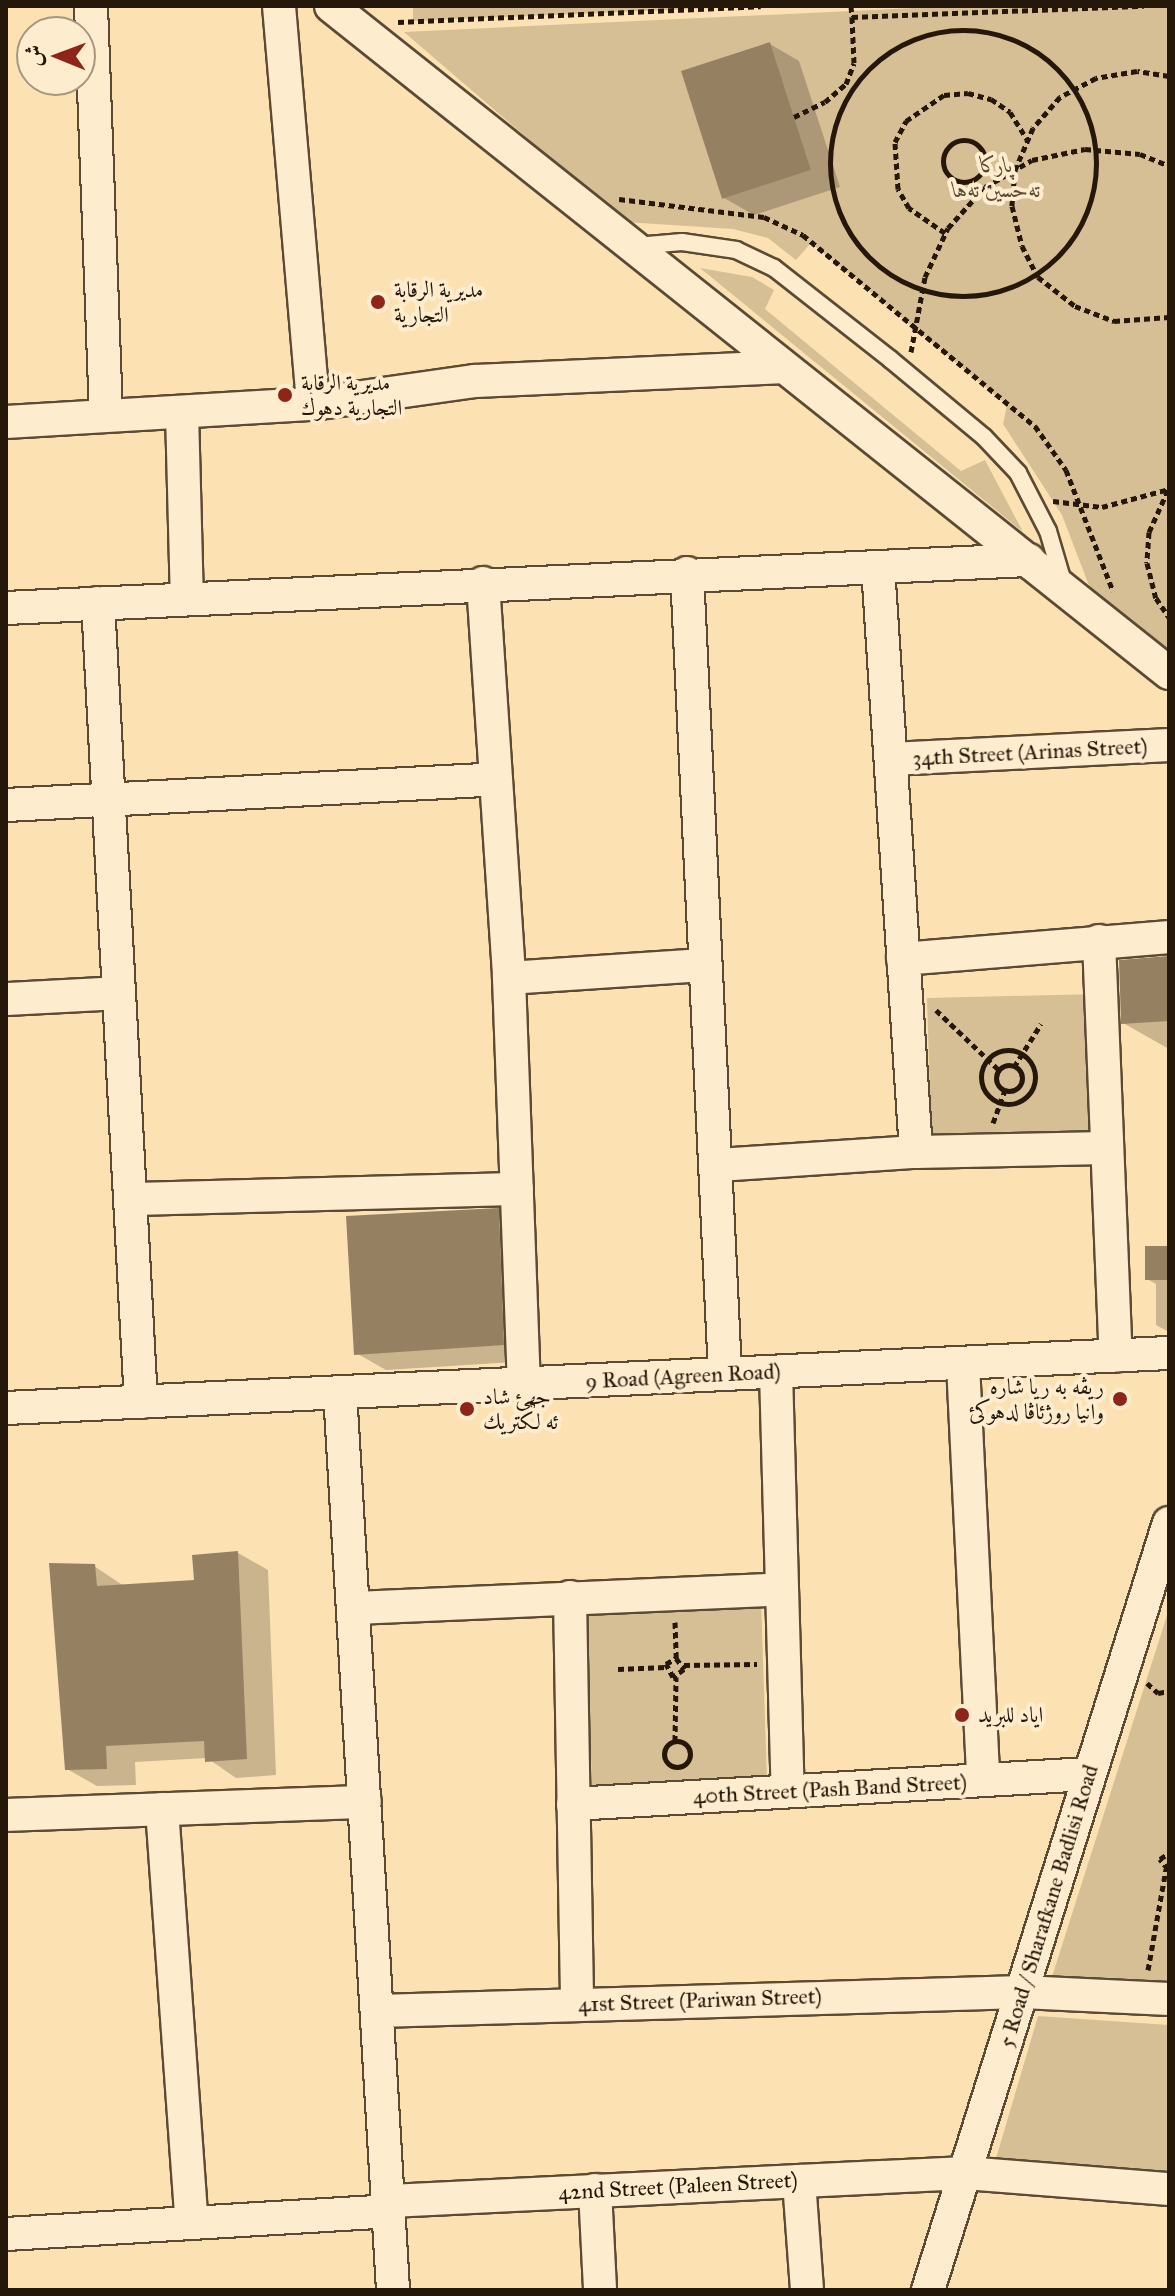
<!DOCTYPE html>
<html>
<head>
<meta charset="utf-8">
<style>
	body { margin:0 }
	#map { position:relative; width:1175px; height:2296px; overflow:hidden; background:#fce2b2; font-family:"IM FELL Great Primer",Amiri,serif }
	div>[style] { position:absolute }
	.green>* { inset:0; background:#d7bf95 }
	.shadow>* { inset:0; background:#0003 }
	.building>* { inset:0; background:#958161 }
	.path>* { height:5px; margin-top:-2.5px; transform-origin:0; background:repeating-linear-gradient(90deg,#25170a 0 6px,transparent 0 10px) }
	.path>.ring { margin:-2.5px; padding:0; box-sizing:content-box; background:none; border:5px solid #25170a; border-radius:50% }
	.roads { filter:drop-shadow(2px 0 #5b4a34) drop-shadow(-2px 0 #5b4a34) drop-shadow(0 2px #5b4a34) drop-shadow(0 -2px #5b4a34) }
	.lane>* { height:16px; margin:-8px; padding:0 8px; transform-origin:8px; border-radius:8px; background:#fdeccd }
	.street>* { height:32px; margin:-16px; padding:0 16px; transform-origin:16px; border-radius:16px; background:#fdeccd }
	.dots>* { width:22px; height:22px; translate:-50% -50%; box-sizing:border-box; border:4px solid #fdeccd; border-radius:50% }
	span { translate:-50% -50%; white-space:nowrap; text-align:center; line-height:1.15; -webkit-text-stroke:8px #fdeccd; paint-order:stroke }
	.park-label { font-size:22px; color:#5a4934; font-style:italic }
	.poi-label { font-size:22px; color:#25170a }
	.left { translate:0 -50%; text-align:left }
	.right { translate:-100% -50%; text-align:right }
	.street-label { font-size:22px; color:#25170a }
	.frame { position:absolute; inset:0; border:8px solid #25170a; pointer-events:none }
	.north { position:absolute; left:16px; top:16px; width:80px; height:80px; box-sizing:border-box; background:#fdeccd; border:2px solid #a7977f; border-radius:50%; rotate:271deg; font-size:22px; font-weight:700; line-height:32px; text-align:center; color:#25170a }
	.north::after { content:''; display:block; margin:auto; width:28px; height:36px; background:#8f2418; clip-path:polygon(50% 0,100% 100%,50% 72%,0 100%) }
</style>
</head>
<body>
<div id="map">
	<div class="green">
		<div style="clip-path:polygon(413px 6px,761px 6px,413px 21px)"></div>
		<div style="clip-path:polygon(evenodd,956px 6px,1169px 6px,1169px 667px,1112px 618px,1088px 583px,1062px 515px,1003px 424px,1007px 405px,811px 243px,796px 260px,768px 238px,733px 229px,625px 222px,404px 32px,956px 6px,770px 42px,811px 170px,722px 199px,682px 71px,770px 42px)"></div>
		<div style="clip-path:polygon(700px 268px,752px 277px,774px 290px,765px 309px,961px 471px,985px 460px,1023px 532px)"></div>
		<div style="clip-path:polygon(1095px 994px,1099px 1161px,932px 1165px,927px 998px)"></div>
		<div style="clip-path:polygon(761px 1599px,767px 1780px,592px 1786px,586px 1605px)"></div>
		<div style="clip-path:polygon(1169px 1609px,1169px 1998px,1051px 1980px)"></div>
		<div style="clip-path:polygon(1038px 2016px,1169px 2025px,1169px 2194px,987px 2189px)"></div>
	</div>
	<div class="shadow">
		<div style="clip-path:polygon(770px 44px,799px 61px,840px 187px,754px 215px,724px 198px)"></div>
		<div style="clip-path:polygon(1169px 958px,1169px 1049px,1123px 1023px)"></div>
		<div style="clip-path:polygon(498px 1210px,528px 1228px,532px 1361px,386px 1370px,356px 1353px)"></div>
		<div style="clip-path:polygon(1169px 1248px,1169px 1332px,1156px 1325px,1156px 1284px,1147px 1279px)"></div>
		<div style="clip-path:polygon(238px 1553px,268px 1570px,276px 1775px,236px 1778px,207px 1758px,135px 1762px,136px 1785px,97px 1786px,67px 1769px,94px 1566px,124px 1586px,196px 1582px)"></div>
	</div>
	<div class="building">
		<div style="clip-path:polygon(770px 42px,811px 170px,722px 199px,681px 71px)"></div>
		<div style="clip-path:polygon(1169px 956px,1169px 1021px,1121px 1024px,1119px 960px)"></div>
		<div style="clip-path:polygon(499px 1208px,504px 1345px,354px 1355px,346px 1216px)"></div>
		<div style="clip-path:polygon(1145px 1246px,1169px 1246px,1169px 1280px,1145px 1280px)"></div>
		<div style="clip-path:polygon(238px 1551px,247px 1759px,205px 1762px,204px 1741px,106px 1746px,107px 1769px,65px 1770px,49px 1563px,95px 1564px,97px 1586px,194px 1580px,192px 1555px)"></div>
	</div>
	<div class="path">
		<div style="left:851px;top:6px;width:11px;rotate:85deg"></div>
		<div style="left:852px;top:17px;width:292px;rotate:-2.2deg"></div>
		<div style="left:398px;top:22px;width:363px;rotate:-2.5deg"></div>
		<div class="ring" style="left:830px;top:30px;width:261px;height:261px"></div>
		<div style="left:1169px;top:76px;width:32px;rotate:-171deg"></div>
		<div style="left:1137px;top:71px;width:42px;rotate:170.3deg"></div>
		<div style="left:1096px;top:78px;width:41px;rotate:152.2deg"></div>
		<div style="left:1060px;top:97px;width:41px;rotate:131.1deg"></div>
		<div style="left:1033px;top:128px;width:46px;rotate:113.2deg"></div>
		<div style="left:1015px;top:170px;width:36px;rotate:95deg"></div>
		<div style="left:1012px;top:206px;width:41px;rotate:76deg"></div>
		<div style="left:1022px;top:246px;width:35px;rotate:63deg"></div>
		<div style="left:1038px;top:277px;width:47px;rotate:38.1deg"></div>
		<div style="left:1075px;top:306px;width:42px;rotate:21deg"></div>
		<div style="left:1114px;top:321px;width:55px;rotate:-4.2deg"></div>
		<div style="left:794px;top:117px;width:34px;rotate:-26deg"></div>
		<div style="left:825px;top:102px;width:28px;rotate:-41deg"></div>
		<div style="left:846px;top:84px;width:22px;rotate:-69deg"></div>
		<div style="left:854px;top:63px;width:46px;rotate:-92.5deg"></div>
		<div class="ring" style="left:943px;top:140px;width:37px;height:37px"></div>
		<div style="left:619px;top:199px;width:146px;rotate:7.1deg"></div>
		<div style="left:764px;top:217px;width:43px;rotate:24.8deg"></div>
		<div style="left:803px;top:235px;width:301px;rotate:39.5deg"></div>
		<div style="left:1035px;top:426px;width:54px;rotate:54.8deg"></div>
		<div style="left:1066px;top:470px;width:130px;rotate:68.8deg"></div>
		<div style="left:945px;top:233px;width:44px;rotate:-145.2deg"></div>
		<div style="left:909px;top:208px;width:22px;rotate:-120deg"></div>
		<div style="left:898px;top:189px;width:47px;rotate:-93.7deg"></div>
		<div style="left:895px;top:142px;width:24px;rotate:-62deg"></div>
		<div style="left:906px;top:121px;width:46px;rotate:-34.4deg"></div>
		<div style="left:944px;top:95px;width:24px;rotate:-5deg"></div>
		<div style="left:968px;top:93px;width:24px;rotate:15deg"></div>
		<div style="left:991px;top:99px;width:23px;rotate:34deg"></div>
		<div style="left:1010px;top:112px;width:32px;rotate:58deg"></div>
		<div style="left:911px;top:352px;width:76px;rotate:-79.4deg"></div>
		<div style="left:925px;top:277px;width:54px;rotate:-64.9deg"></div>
		<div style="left:948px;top:228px;width:55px;rotate:-47.9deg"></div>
		<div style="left:985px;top:187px;width:54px;rotate:-29.9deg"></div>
		<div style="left:1032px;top:160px;width:54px;rotate:-11.7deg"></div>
		<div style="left:1085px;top:149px;width:55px;rotate:5.2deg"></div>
		<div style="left:1140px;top:154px;width:31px;rotate:22deg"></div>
		<div style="left:1168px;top:490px;width:46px;rotate:114.3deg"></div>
		<div style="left:1149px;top:532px;width:31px;rotate:94deg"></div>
		<div style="left:1147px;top:563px;width:36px;rotate:76deg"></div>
		<div style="left:1156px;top:598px;width:23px;rotate:56deg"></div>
		<div style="left:1053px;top:501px;width:49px;rotate:7deg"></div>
		<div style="left:1102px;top:507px;width:69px;rotate:-15deg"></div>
		<div style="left:936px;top:1010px;width:87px;rotate:43.6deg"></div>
		<div class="ring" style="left:981px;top:1050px;width:49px;height:49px"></div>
		<div class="ring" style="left:996px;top:1065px;width:21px;height:21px"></div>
		<div style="left:1014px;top:1067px;width:51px;rotate:-57.9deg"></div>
		<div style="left:993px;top:1123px;width:35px;rotate:-70deg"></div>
		<div style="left:675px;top:1622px;width:36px;rotate:88deg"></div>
		<div style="left:676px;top:1658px;width:14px;rotate:54deg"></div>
		<div style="left:684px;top:1669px;width:14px;rotate:144deg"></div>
		<div style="left:673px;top:1677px;width:15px;rotate:-118deg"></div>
		<div style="left:666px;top:1664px;width:12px;rotate:-31deg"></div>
		<div style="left:684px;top:1665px;width:73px;rotate:-0.8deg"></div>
		<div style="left:618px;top:1669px;width:48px;rotate:-2.4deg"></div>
		<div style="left:1147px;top:1683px;width:15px;rotate:42deg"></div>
		<div style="left:1158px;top:1693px;width:11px;rotate:-10deg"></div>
		<div class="ring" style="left:664px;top:1741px;width:21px;height:21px"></div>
		<div style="left:675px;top:1741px;width:64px;rotate:-89.1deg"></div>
		<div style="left:1168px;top:1869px;width:13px;rotate:-129deg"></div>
		<div style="left:1160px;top:1859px;width:11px;rotate:-34deg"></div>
		<div style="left:1148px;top:1970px;width:103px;rotate:-79.9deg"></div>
	</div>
	<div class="roads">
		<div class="lane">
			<div style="left:636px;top:246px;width:46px;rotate:-5deg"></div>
			<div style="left:682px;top:242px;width:55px;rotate:8.4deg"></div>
			<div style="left:736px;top:250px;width:42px;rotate:25.3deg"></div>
			<div style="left:774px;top:268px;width:147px;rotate:38.1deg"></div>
			<div style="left:890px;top:359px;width:122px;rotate:39.7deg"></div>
			<div style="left:984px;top:437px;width:50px;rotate:46.6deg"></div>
			<div style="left:1018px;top:473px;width:65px;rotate:62.7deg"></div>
			<div style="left:1048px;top:531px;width:53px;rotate:73.6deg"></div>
		</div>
		<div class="street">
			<div style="left:91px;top:6px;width:409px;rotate:87.9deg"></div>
			<div style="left:279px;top:6px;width:399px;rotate:85.1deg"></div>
			<div style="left:331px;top:6px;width:1071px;rotate:38.52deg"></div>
			<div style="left:182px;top:412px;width:186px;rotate:88.5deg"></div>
			<div style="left:6px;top:422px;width:308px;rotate:-3.4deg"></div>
			<div style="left:313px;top:404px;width:164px;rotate:-8.1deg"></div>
			<div style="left:475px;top:381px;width:306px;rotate:-2.6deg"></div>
			<div style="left:878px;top:567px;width:586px;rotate:86.28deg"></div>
			<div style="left:687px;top:573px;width:802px;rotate:87.28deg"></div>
			<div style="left:483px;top:583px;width:396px;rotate:86.2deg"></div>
			<div style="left:509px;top:978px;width:405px;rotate:87.9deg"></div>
			<div style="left:98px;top:603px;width:800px;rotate:86.92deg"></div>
			<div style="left:6px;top:608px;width:1024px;rotate:-2.69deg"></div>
			<div style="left:892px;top:759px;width:277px;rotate:-2.9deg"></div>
			<div style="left:6px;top:805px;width:490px;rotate:-3deg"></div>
			<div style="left:1099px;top:941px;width:415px;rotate:87.7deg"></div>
			<div style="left:903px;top:959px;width:267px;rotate:-4.7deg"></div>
			<div style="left:509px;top:978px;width:194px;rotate:-3.8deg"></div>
			<div style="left:6px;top:999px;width:113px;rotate:-3deg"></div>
			<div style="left:718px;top:1165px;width:198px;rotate:-3.8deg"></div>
			<div style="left:916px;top:1152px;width:189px;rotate:-1.2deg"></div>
			<div style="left:132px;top:1199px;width:385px;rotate:-1.5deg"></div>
			<div style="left:963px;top:1364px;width:416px;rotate:87.2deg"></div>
			<div style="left:776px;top:1372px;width:419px;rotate:88.4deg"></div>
			<div style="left:340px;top:1392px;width:900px;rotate:86.62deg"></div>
			<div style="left:6px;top:1408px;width:1164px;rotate:-2.71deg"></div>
			<div style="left:570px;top:1597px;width:406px;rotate:89deg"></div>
			<div style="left:354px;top:1608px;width:427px;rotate:-2.5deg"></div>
			<div style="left:573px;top:1804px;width:516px;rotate:-3.33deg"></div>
			<div style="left:162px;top:1809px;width:415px;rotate:85.9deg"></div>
			<div style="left:6px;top:1815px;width:359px;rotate:-2.1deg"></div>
			<div style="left:378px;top:2011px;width:644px;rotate:-1.69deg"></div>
			<div style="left:1022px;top:1992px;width:147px;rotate:2.7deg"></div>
			<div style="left:799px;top:2181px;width:109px;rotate:85.8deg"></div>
			<div style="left:595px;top:2190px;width:100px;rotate:87.1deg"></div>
			<div style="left:390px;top:2201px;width:576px;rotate:-2.79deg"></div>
			<div style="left:965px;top:2173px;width:205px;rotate:4.5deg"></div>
			<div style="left:6px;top:2234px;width:384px;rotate:-3.4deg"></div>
			<div style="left:928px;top:2290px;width:804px;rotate:-72.56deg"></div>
		</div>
	</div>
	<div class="dots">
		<div style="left:378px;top:302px;background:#8f2418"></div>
		<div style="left:285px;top:395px;background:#8f2418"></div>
		<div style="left:1120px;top:1399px;background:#8f2418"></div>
		<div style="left:467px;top:1409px;background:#8f2418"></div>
		<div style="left:962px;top:1715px;background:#8f2418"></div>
	</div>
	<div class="park-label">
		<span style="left:997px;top:177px">پارکا<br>تەحسین تەها</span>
	</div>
	<div class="poi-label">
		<span class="left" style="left:394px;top:302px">مديرية الرقابة<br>التجارية</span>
		<span class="left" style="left:301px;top:395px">مديرية الرقابة<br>التجارية دهوك</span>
		<span class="right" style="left:1104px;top:1399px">ريڤه به ريا شاره<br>وانيا روژئاڤا لدهوكئ</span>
		<span class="left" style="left:483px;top:1409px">جهئ شاد<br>ئه لكتريك</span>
		<span class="left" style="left:978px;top:1715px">اياد للبريد</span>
	</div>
	<div class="street-label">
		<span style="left:1030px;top:752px;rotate:-3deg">34th Street (Arinas Street)</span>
		<span style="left:683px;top:1376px;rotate:-3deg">9 Road (Agreen Road)</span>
		<span style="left:830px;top:1789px;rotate:-3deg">40th Street (Pash Band Street)</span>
		<span style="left:1048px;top:1906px;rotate:-73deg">5 Road / Sharafkane Badlisi Road</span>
		<span style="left:700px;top:2000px;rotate:-2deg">41st Street (Pariwan Street)</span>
		<span style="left:678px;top:2186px;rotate:-3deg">42nd Street (Paleen Street)</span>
	</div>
	<div class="frame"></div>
	<div class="north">ش</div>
</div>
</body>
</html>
